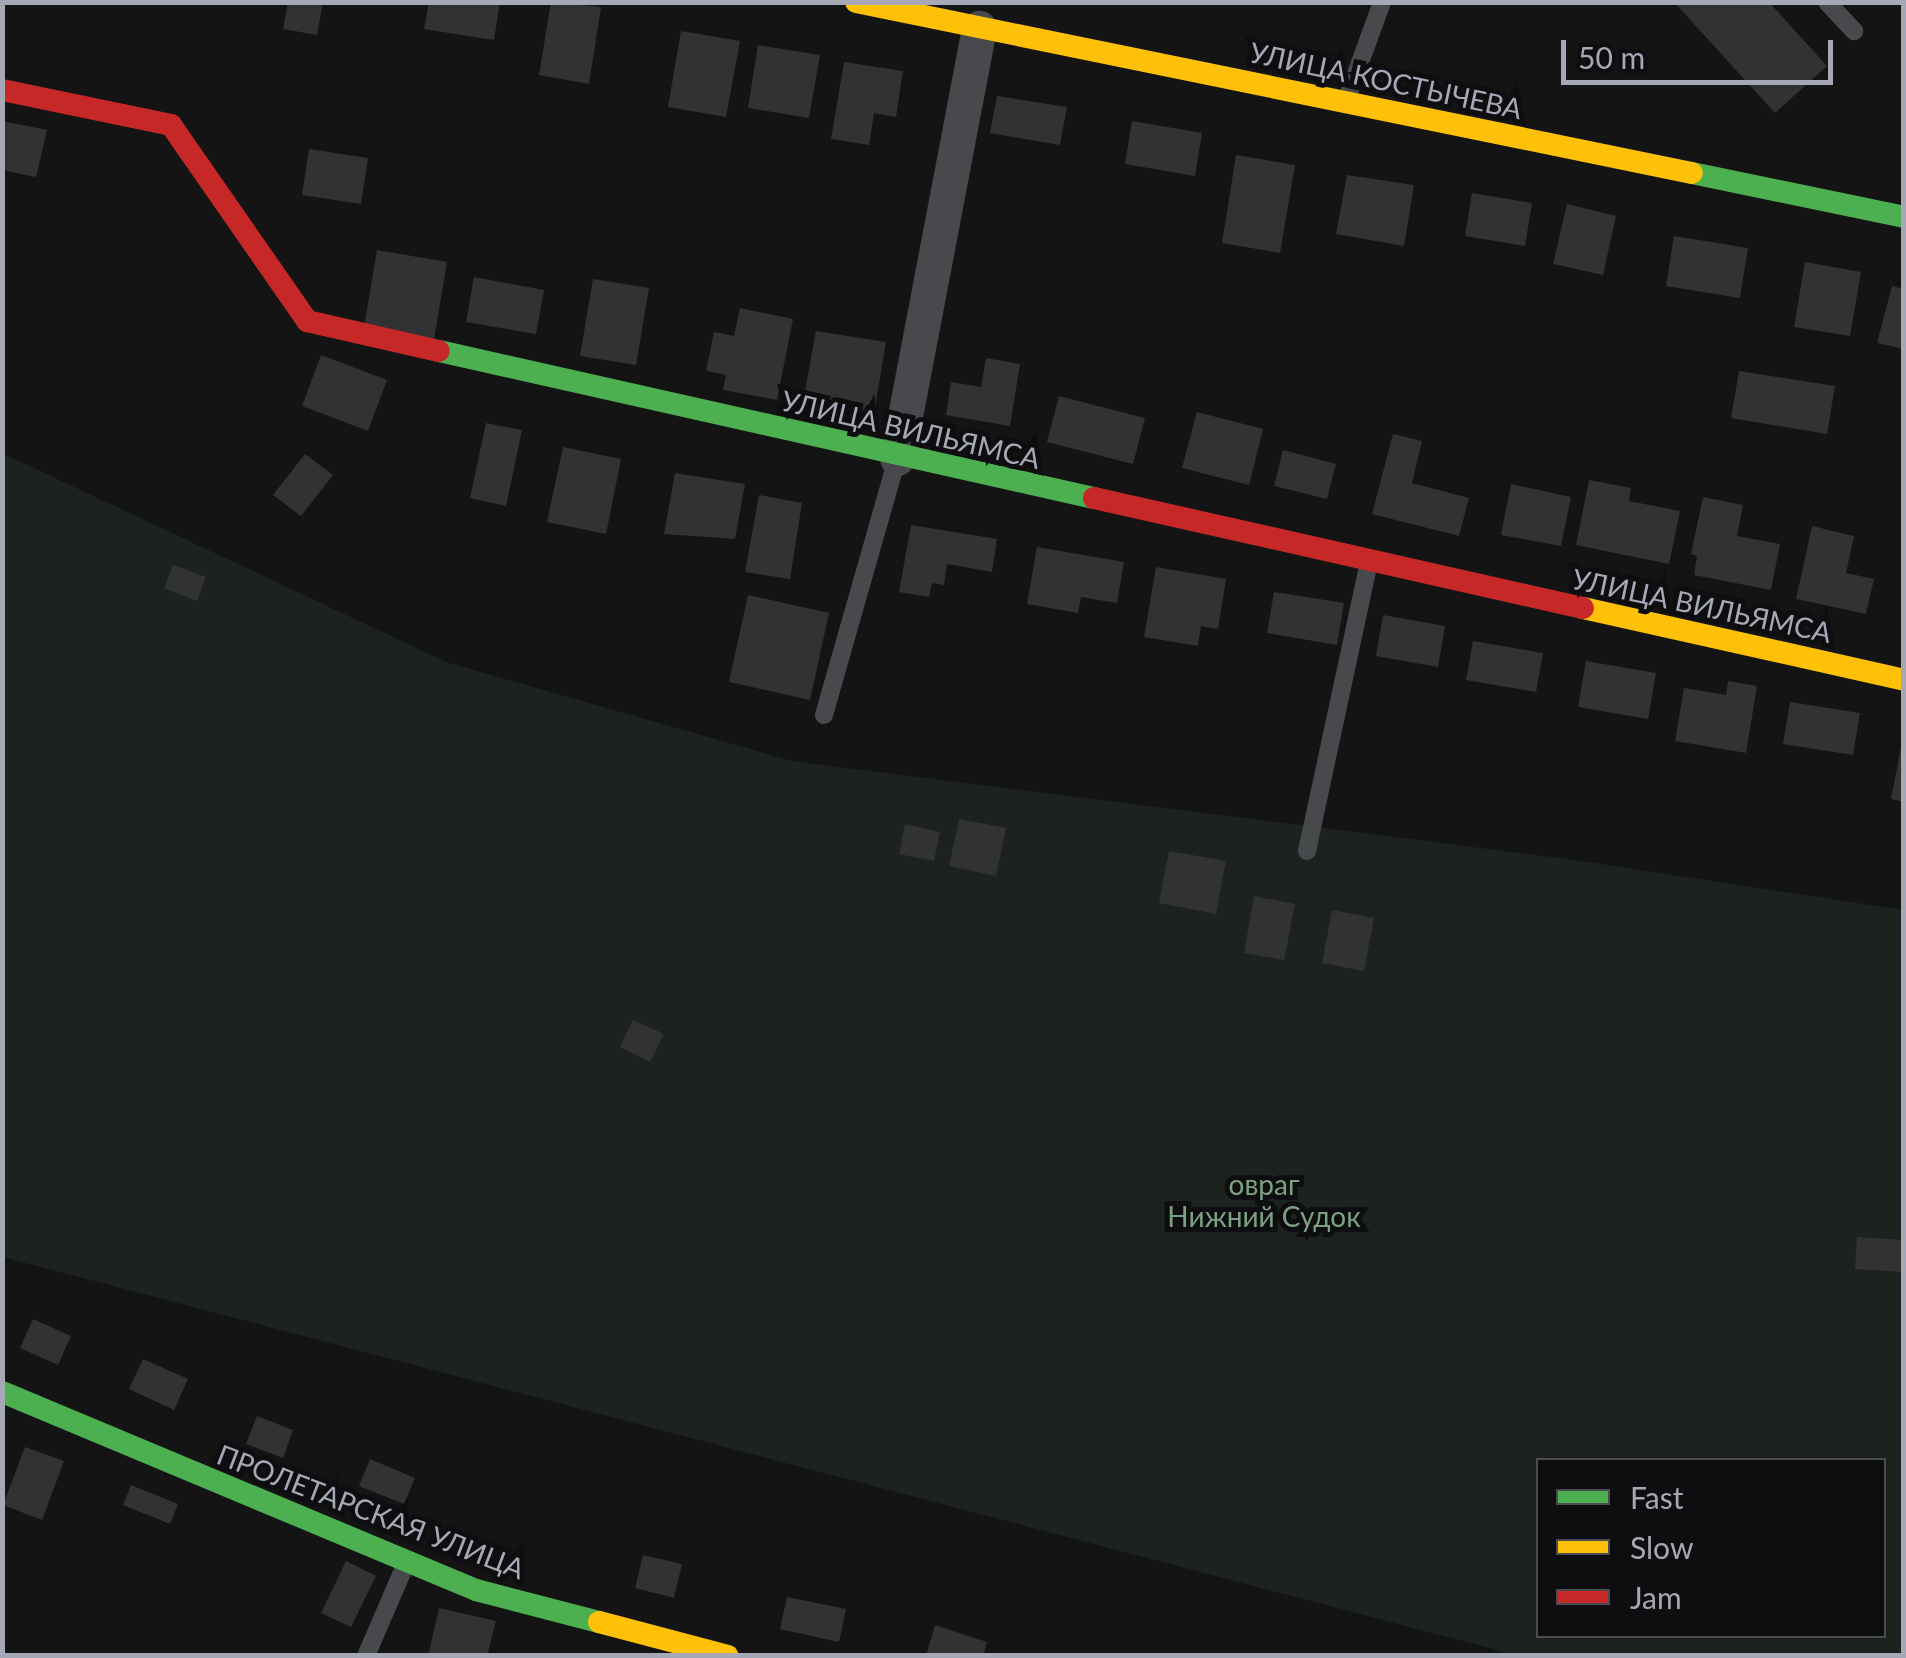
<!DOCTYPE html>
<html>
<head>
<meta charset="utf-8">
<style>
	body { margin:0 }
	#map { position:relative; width:1906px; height:1658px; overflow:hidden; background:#141414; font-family:Lato,sans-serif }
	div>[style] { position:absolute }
	.green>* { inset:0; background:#1c231e }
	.building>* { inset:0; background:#323233 }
	.lane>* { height:18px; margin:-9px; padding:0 9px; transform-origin:9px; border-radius:9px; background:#48494d }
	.street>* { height:35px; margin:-17.5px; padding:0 17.5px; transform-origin:17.5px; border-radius:17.5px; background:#48494d }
	.fast>* { height:22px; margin:-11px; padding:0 11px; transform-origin:11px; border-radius:11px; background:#4caf50 }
	.slow>* { height:22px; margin:-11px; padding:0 11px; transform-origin:11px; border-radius:11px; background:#ffc107 }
	.jam>* { height:22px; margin:-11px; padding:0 11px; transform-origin:11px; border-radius:11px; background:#c62828 }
	span { translate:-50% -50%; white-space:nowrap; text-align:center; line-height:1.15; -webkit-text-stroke:10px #0e0e10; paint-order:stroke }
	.street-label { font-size:28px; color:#a5a8b5 }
	.park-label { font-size:28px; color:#7ca182 }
	.frame { position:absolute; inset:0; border:5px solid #a5a8b5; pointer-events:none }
	.legend { position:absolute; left:1536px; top:1458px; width:350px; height:180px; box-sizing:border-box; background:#0e0e10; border:2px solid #4a4c52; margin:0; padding:12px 18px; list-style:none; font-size:30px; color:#a5a8b5 }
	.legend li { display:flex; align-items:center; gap:20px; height:50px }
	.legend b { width:50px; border:2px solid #4a4c52 }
	.scale { position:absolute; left:1561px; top:40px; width:272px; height:45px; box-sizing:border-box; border:5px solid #a5a8b5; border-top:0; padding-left:12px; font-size:30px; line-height:35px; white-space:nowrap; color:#a5a8b5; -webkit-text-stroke:8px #0e0e10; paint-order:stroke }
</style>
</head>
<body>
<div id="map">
	<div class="green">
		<div style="clip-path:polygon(evenodd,2px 453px,446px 662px,792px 761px,1568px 859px,1903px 910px,1903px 1655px,1516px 1655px,3px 1257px,2px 453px,1538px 1460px,1884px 1460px,1884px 1636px,1538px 1636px,1538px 1460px)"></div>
	</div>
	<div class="building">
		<div style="clip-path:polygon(288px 2px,323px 2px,317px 35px,283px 29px)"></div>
		<div style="clip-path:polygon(429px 2px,500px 2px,494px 40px,424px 29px)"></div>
		<div style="clip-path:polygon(551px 2px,601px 7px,589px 84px,539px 75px)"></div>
		<div style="clip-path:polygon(1674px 2px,1769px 2px,1827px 66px,1775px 113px)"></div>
		<div style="clip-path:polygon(681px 31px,740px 41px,726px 117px,668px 107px)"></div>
		<div style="clip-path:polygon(758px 45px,820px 55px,809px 118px,748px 108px)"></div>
		<div style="clip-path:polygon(844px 62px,903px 71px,896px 117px,874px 113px,869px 145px,831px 139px)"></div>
		<div style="clip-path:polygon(997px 96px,1067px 107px,1060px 145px,990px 133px)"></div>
		<div style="clip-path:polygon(2px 121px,47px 130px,36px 177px,2px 170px)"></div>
		<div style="clip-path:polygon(1132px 121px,1202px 133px,1195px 176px,1125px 164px)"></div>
		<div style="clip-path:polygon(309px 149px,368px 158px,361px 204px,302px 195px)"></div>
		<div style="clip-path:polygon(1236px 155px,1295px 165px,1280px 253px,1222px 243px)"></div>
		<div style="clip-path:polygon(1347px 175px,1414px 185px,1404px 246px,1336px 234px)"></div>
		<div style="clip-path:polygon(1472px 193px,1532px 203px,1525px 246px,1465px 236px)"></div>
		<div style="clip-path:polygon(1567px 204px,1616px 216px,1603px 275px,1553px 264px)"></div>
		<div style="clip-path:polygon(1674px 236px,1748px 248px,1740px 298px,1666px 286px)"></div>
		<div style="clip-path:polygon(377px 250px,447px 262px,434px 339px,364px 327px)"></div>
		<div style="clip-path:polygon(1805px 262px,1861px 272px,1850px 336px,1794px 327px)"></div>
		<div style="clip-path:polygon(474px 277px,544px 290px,536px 334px,466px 322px)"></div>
		<div style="clip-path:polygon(593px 279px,649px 288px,636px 365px,580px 356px)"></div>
		<div style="clip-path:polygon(1892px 286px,1904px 289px,1904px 349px,1877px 343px)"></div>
		<div style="clip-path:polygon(740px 308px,793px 319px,777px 400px,723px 390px,726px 375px,706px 371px,714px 332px,734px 336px)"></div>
		<div style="clip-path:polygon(816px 331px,886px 342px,873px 419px,802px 407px)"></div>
		<div style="clip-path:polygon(321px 355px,387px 380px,368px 431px,302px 406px)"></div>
		<div style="clip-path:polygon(986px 358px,1020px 364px,1010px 426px,946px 415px,951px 382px,981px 387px)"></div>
		<div style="clip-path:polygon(1739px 371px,1835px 386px,1827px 434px,1731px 418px)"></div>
		<div style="clip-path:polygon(1059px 396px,1145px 418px,1133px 464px,1047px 442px)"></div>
		<div style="clip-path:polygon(1197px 412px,1263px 429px,1249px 485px,1182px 468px)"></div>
		<div style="clip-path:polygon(486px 423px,522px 430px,506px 506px,470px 498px)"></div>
		<div style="clip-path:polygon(1393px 434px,1422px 441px,1412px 483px,1469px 498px,1459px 536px,1372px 514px)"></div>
		<div style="clip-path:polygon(563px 447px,621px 459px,606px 534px,547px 522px)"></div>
		<div style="clip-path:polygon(1283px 450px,1336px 464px,1327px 499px,1274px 486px)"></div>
		<div style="clip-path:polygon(305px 454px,333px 475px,301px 516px,273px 495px)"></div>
		<div style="clip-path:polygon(675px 473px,745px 484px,735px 539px,664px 534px)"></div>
		<div style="clip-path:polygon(1589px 480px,1631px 488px,1629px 501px,1680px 511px,1669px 564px,1576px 545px)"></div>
		<div style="clip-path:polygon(1511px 484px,1571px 497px,1561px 546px,1501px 535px)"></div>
		<div style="clip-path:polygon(759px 495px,802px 503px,790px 579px,745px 572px)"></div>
		<div style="clip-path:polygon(1703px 497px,1743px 505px,1737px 536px,1780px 544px,1771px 590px,1694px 575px,1697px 556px,1691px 554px)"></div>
		<div style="clip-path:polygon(911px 525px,997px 539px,992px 572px,947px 564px,944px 585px,932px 583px,929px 597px,899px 592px)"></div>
		<div style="clip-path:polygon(1812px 526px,1854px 536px,1846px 573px,1874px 579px,1866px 614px,1796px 599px)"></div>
		<div style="clip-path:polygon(1037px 547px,1124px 562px,1117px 603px,1081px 597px,1078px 613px,1027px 604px)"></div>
		<div style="clip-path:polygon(173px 565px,206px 577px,197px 601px,164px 588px)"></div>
		<div style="clip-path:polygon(1156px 567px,1226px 579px,1218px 629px,1201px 626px,1198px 646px,1144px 637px)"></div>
		<div style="clip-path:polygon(1274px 592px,1344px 603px,1337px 645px,1267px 633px)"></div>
		<div style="clip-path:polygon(748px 595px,829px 613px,810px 700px,729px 682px)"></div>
		<div style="clip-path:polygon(1383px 615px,1445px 626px,1438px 667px,1376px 656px)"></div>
		<div style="clip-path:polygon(1473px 641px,1543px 653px,1536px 692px,1466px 680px)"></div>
		<div style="clip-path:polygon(1586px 661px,1656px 673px,1648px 719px,1578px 707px)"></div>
		<div style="clip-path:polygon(1728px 681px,1757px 686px,1746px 753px,1675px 741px,1684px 688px,1726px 695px)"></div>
		<div style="clip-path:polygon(1790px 702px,1860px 713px,1853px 755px,1783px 744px)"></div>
		<div style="clip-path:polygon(1902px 742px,1904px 742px,1904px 802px,1891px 799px)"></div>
		<div style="clip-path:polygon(959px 819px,1006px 828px,996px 876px,949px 866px)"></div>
		<div style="clip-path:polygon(905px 824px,940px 832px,934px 861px,899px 854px)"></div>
		<div style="clip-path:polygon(1169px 851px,1226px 861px,1216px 914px,1159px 903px)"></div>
		<div style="clip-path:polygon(1254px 896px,1295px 904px,1284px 960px,1244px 953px)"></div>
		<div style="clip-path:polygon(1332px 910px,1374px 918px,1364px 971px,1322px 963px)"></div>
		<div style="clip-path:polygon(633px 1020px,664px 1034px,650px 1062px,620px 1047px)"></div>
		<div style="clip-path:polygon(1857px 1237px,1904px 1240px,1904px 1272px,1855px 1269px)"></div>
		<div style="clip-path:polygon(33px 1319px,71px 1336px,58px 1365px,20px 1348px)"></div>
		<div style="clip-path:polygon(143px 1359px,188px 1379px,174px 1410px,129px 1389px)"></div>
		<div style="clip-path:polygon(257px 1416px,293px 1430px,283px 1458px,246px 1444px)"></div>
		<div style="clip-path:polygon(25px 1447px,64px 1461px,42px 1520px,3px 1505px)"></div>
		<div style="clip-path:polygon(370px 1459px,415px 1478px,404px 1504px,359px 1486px)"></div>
		<div style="clip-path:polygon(131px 1485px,178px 1504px,170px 1524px,123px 1505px)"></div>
		<div style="clip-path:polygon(643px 1555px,682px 1564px,674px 1598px,635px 1588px)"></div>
		<div style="clip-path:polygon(346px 1561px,376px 1576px,351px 1627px,321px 1613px)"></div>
		<div style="clip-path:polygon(787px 1597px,846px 1609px,839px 1642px,780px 1629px)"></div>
		<div style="clip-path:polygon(439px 1608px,496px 1621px,487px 1656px,428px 1656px)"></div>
		<div style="clip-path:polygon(935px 1625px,987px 1642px,983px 1656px,926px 1656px)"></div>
	</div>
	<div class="lane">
		<div style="left:1827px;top:2px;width:40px;rotate:47deg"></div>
		<div style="left:1346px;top:101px;width:105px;rotate:-70deg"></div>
		<div style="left:824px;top:715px;width:267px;rotate:-74.1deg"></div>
		<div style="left:1307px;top:851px;width:295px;rotate:-77.9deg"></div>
		<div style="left:366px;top:1656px;width:101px;rotate:-66.7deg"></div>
	</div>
	<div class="street">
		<div style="left:897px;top:458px;width:438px;rotate:-79.2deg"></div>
	</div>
	<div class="fast">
		<div style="left:1692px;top:173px;width:217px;rotate:11.7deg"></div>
		<div style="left:439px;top:351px;width:671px;rotate:12.65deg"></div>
		<div style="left:2px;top:1392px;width:514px;rotate:22.67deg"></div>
		<div style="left:476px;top:1590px;width:127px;rotate:14.6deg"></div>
	</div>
	<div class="slow">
		<div style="left:856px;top:2px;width:853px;rotate:11.56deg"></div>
		<div style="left:1583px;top:608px;width:329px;rotate:12.6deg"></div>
		<div style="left:599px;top:1622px;width:133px;rotate:14.8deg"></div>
	</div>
	<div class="jam">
		<div style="left:2px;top:90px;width:173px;rotate:11.7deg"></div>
		<div style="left:171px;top:125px;width:239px;rotate:55.2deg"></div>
		<div style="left:307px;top:321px;width:135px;rotate:12.8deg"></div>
		<div style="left:1094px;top:498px;width:501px;rotate:12.68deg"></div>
	</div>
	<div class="street-label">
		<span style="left:1386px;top:80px;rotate:12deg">УЛИЦА КОСТЫЧЕВА</span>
		<span style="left:911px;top:429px;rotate:13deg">УЛИЦА ВИЛЬЯМСА</span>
		<span style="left:1702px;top:605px;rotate:12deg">УЛИЦА ВИЛЬЯМСА</span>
		<span style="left:371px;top:1511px;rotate:21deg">ПРОЛЕТАРСКАЯ УЛИЦА</span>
	</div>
	<div class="park-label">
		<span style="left:1264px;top:1200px">овраг<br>Нижний Судок</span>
	</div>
	<div class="frame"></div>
	<ul class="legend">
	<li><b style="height:12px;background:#4caf50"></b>Fast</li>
	<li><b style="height:12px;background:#ffc107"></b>Slow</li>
	<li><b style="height:12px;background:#c62828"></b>Jam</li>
	</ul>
	<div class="scale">50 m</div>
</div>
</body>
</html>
